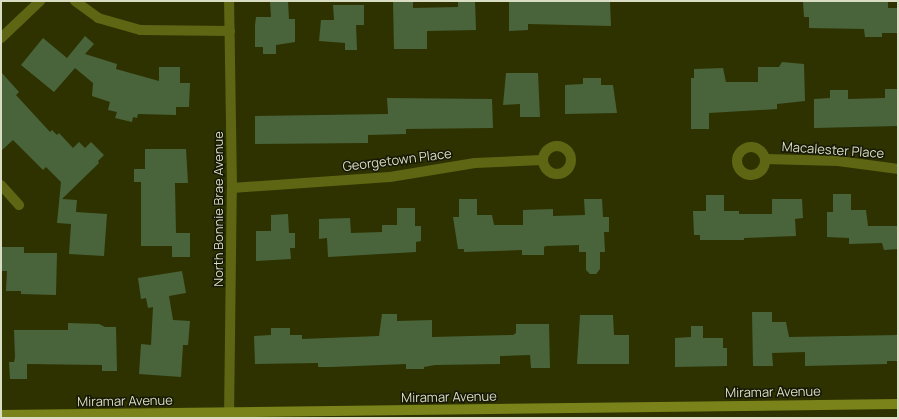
<!DOCTYPE html>
<html>
<head>
<meta charset="utf-8">
<style>
	body { margin:0 }
	#map { position:relative; width:899px; height:419px; overflow:hidden; background:#2e3200; font-family:Manrope,sans-serif }
	div>[style] { position:absolute }
	.building>* { inset:0; background:#49643a }
	.street>* { height:10px; margin:-5px; padding:0 5px; transform-origin:5px; border-radius:5px; background:#5f6613 }
	.street>.ring { margin:-5px; padding:0; box-sizing:content-box; background:none; border:10px solid #5f6613; border-radius:50% }
	.secondary>* { height:10px; margin:-5px; padding:0 5px; transform-origin:5px; border-radius:5px; background:#7a8319 }
	span { translate:-50% -50%; white-space:nowrap; text-align:center; line-height:1.15; -webkit-text-stroke:3px #161805; paint-order:stroke }
	.street-label { font-size:13px; color:#d9ddc3 }
	.frame { position:absolute; inset:0; border:2px solid #d9ddc3; pointer-events:none }
</style>
</head>
<body>
<div id="map">
	<div class="building">
		<div style="clip-path:polygon(270px 1px,288px 1px,289px 19px,295px 19px,295px 42px,276px 45px,276px 54px,263px 54px,263px 47px,255px 47px,255px 25px,256px 17px,271px 17px)"></div>
		<div style="clip-path:polygon(393px 1px,413px 1px,413px 8px,458px 7px,458px 1px,475px 1px,476px 30px,427px 31px,427px 49px,394px 49px)"></div>
		<div style="clip-path:polygon(509px 1px,610px 1px,611px 26px,528px 24px,528px 30px,509px 31px)"></div>
		<div style="clip-path:polygon(888px 1px,888px 8px,898px 8px,898px 33px,882px 33px,882px 37px,865px 37px,864px 29px,809px 28px,809px 17px,804px 17px,803px 2px)"></div>
		<div style="clip-path:polygon(333px 5px,364px 5px,364px 25px,356px 25px,357px 50px,345px 50px,345px 43px,319px 41px,321px 20px,334px 20px)"></div>
		<div style="clip-path:polygon(85px 36px,94px 44px,85px 54px,117px 64px,116px 69px,159px 81px,159px 67px,180px 67px,180px 83px,190px 83px,189px 107px,176px 107px,176px 115px,138px 114px,137px 118px,133px 117px,132px 122px,115px 118px,117px 112px,108px 110px,110px 102px,92px 96px,93px 83px,75px 68px,54px 92px,21px 65px,43px 38px,67px 58px)"></div>
		<div style="clip-path:polygon(782px 62px,804px 64px,805px 101px,777px 104px,777px 109px,709px 113px,709px 129px,691px 129px,691px 78px,694px 78px,694px 69px,723px 68px,726px 82px,758px 82px,758px 67px,779px 67px)"></div>
		<div style="clip-path:polygon(1px 72px,19px 92px,16px 95px,50px 132px,52px 130px,57px 135px,59px 133px,73px 148px,79px 142px,85px 148px,91px 142px,104px 155px,98px 161px,99px 163px,62px 199px,77px 200px,76px 212px,107px 214px,104px 256px,69px 254px,71px 224px,57px 223px,61px 182px,46px 167px,43px 170px,13px 140px,1px 151px)"></div>
		<div style="clip-path:polygon(506px 73px,538px 73px,540px 117px,520px 117px,520px 104px,503px 105px)"></div>
		<div style="clip-path:polygon(583px 78px,601px 78px,601px 85px,613px 85px,617px 113px,565px 114px,565px 85px,583px 84px)"></div>
		<div style="clip-path:polygon(885px 89px,898px 89px,898px 126px,814px 128px,814px 99px,830px 98px,830px 90px,848px 90px,848px 99px,885px 98px)"></div>
		<div style="clip-path:polygon(387px 98px,492px 99px,493px 128px,406px 129px,406px 134px,368px 135px,368px 143px,255px 144px,255px 116px,388px 114px)"></div>
		<div style="clip-path:polygon(145px 149px,186px 149px,188px 183px,175px 183px,176px 233px,190px 233px,190px 257px,172px 257px,172px 246px,141px 246px,141px 182px,134px 182px,134px 169px,145px 169px)"></div>
		<div style="clip-path:polygon(833px 194px,851px 194px,851px 210px,866px 210px,868px 226px,898px 226px,898px 249px,884px 250px,882px 243px,849px 244px,849px 238px,827px 237px,827px 212px,833px 212px)"></div>
		<div style="clip-path:polygon(706px 195px,724px 195px,724px 211px,739px 211px,739px 214px,772px 214px,772px 199px,802px 199px,803px 218px,795px 219px,796px 236px,744px 238px,744px 240px,700px 240px,700px 235px,694px 235px,693px 211px,706px 211px)"></div>
		<div style="clip-path:polygon(459px 199px,477px 199px,477px 215px,492px 215px,494px 225px,523px 225px,523px 210px,553px 209px,553px 216px,585px 215px,584px 199px,602px 199px,603px 217px,609px 217px,609px 232px,604px 232px,605px 252px,600px 252px,600px 269px,596px 274px,590px 274px,586px 270px,586px 252px,579px 252px,579px 245px,546px 246px,544px 247px,544px 255px,522px 255px,522px 250px,464px 252px,464px 249px,458px 249px,453px 217px,459px 217px)"></div>
		<div style="clip-path:polygon(397px 208px,415px 208px,415px 226px,421px 226px,421px 241px,416px 242px,416px 252px,328px 257px,327px 238px,319px 239px,319px 219px,350px 218px,351px 233px,382px 232px,382px 225px,397px 225px)"></div>
		<div style="clip-path:polygon(288px 214px,289px 233px,295px 233px,295px 248px,290px 248px,291px 259px,256px 261px,256px 231px,271px 231px,271px 215px)"></div>
		<div style="clip-path:polygon(1px 247px,24px 247px,24px 253px,57px 253px,56px 295px,21px 294px,21px 291px,6px 291px,7px 271px,1px 271px)"></div>
		<div style="clip-path:polygon(182px 271px,186px 293px,169px 296px,173px 320px,190px 321px,188px 345px,183px 345px,181px 377px,139px 374px,141px 344px,151px 345px,153px 307px,148px 308px,146px 298px,141px 299px,138px 278px)"></div>
		<div style="clip-path:polygon(752px 312px,772px 312px,772px 322px,786px 322px,789px 337px,898px 335px,898px 361px,887px 361px,887px 364px,805px 366px,805px 352px,772px 353px,773px 366px,753px 366px)"></div>
		<div style="clip-path:polygon(382px 314px,397px 314px,397px 321px,432px 320px,432px 337px,513px 335px,516px 333px,516px 324px,549px 324px,550px 368px,531px 368px,530px 355px,500px 356px,500px 364px,435px 365px,424px 367px,424px 369px,406px 369px,406px 364px,331px 367px,318px 367px,318px 363px,255px 364px,254px 336px,271px 335px,271px 328px,290px 328px,290px 335px,302px 335px,302px 339px,379px 336px)"></div>
		<div style="clip-path:polygon(580px 315px,613px 315px,614px 335px,629px 335px,629px 364px,577px 364px)"></div>
		<div style="clip-path:polygon(68px 323px,99px 324px,105px 327px,116px 327px,117px 371px,102px 371px,102px 365px,27px 364px,27px 379px,10px 379px,9px 362px,14px 362px,15px 357px,14px 330px,68px 330px)"></div>
		<div style="clip-path:polygon(691px 326px,703px 326px,703px 338px,723px 338px,723px 348px,727px 348px,727px 366px,675px 367px,675px 338px,691px 337px)"></div>
	</div>
	<div class="street">
		<div style="left:75px;top:1px;width:29px;rotate:36deg"></div>
		<div style="left:98px;top:18px;width:44px;rotate:15.9deg"></div>
		<div style="left:140px;top:30px;width:90px;rotate:0.6deg"></div>
		<div style="left:1px;top:38px;width:54px;rotate:-43.5deg"></div>
		<div class="ring" style="left:543px;top:146px;width:18px;height:18px"></div>
		<div class="ring" style="left:737px;top:147px;width:18px;height:18px"></div>
		<div style="left:765px;top:159px;width:73px;rotate:1.6deg"></div>
		<div style="left:838px;top:161px;width:61px;rotate:7.6deg"></div>
		<div style="left:1px;top:185px;width:27px;rotate:48deg"></div>
		<div style="left:232px;top:188px;width:158px;rotate:-4deg"></div>
		<div style="left:390px;top:177px;width:86px;rotate:-9.4deg"></div>
		<div style="left:475px;top:163px;width:67px;rotate:-2.6deg"></div>
		<div style="left:229px;top:418px;width:230px;rotate:-89.3deg"></div>
		<div style="left:232px;top:188px;width:187px;rotate:-90.9deg"></div>
	</div>
	<div class="secondary">
		<div style="left:1px;top:415px;width:897px;rotate:-0.7deg"></div>
	</div>
	<div class="street-label">
		<span style="left:833px;top:150px;rotate:4deg">Macalester Place</span>
		<span style="left:397px;top:160px;rotate:-7deg">Georgetown Place</span>
		<span style="left:218px;top:209px;rotate:-90deg">North Bonnie Brae Avenue</span>
		<span style="left:773px;top:392px;rotate:-1deg">Miramar Avenue</span>
		<span style="left:449px;top:397px;rotate:-1deg">Miramar Avenue</span>
		<span style="left:125px;top:401px;rotate:-1deg">Miramar Avenue</span>
	</div>
	<div class="frame"></div>
</div>
</body>
</html>
